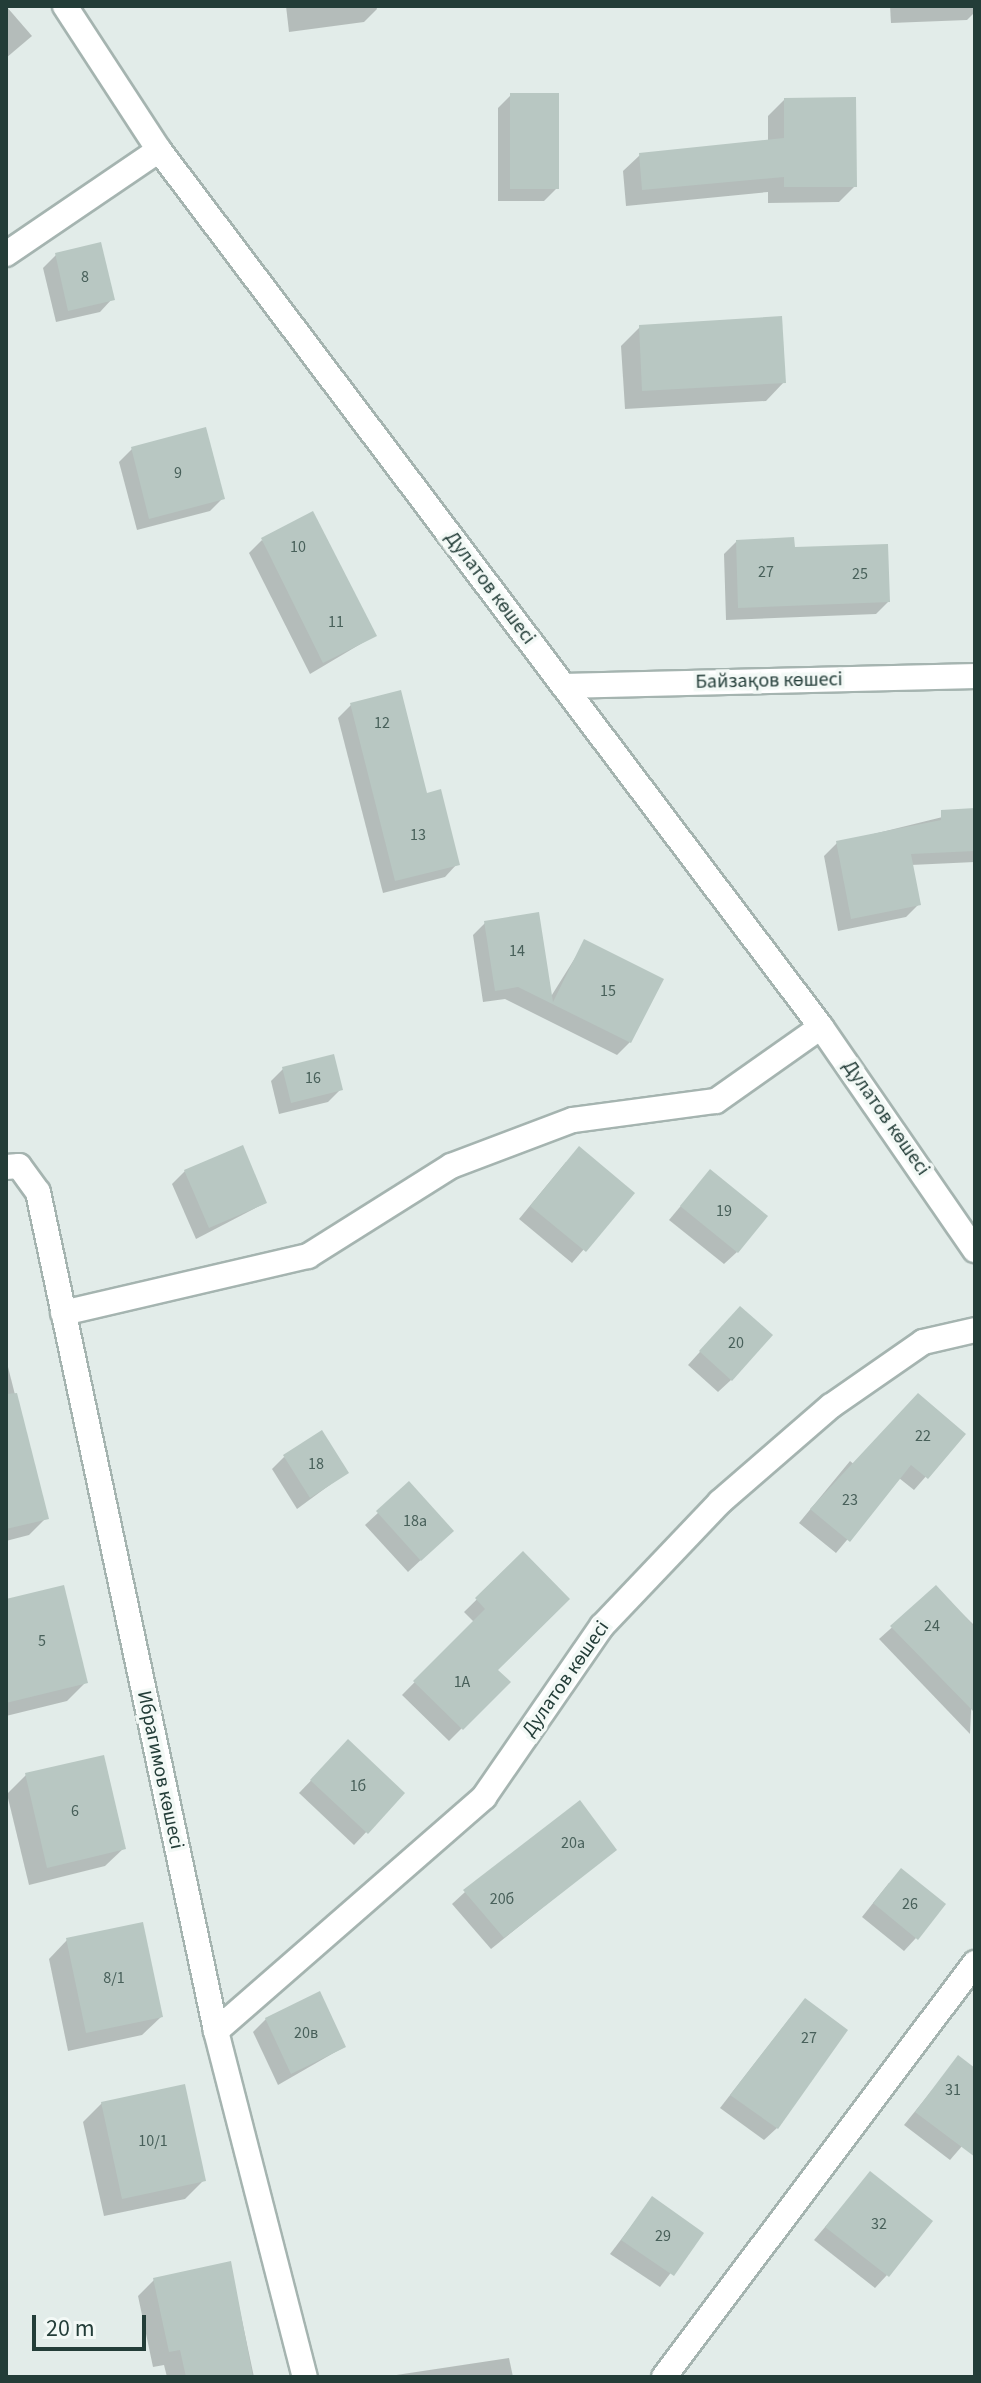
<!DOCTYPE html>
<html>
<head>
<meta charset="utf-8">
<style>
	body { margin:0 }
	#map { position:relative; width:981px; height:2383px; overflow:hidden; background:#e2ece9; font-family:"Source Sans 3",sans-serif }
	div>[style] { position:absolute }
	.shadow>* { inset:0; background:#0003 }
	.building>* { inset:0; background:#b8c7c2 }
	.roads { filter:drop-shadow(2px 0 #a5b4b0) drop-shadow(-2px 0 #a5b4b0) drop-shadow(0 2px #a5b4b0) drop-shadow(0 -2px #a5b4b0) }
	.minor>* { height:24px; margin:-12px; padding:0 12px; transform-origin:12px; border-radius:12px; background:#fff }
	span { translate:-50% -50%; white-space:nowrap; text-align:center; line-height:1.15; -webkit-text-stroke:7px #f3f9f6; paint-order:stroke }
	.number-label { font-size:16px; color:#48605a }
	.number-label span { -webkit-text-stroke-width:0 }
	.street-label { font-size:20px; color:#233d38 }
	.frame { position:absolute; inset:0; border:8px solid #233d38; pointer-events:none }
	.scale { position:absolute; left:32px; top:2315px; width:114px; height:36px; box-sizing:border-box; border:4px solid #233d38; border-top:0; padding-left:10px; font-size:24px; line-height:28px; white-space:nowrap; color:#233d38; -webkit-text-stroke:6px #f3f9f6; paint-order:stroke }
</style>
</head>
<body>
<div id="map">
	<div class="shadow">
		<div style="clip-path:polygon(6px 6px,32px 36px,6px 58px)"></div>
		<div style="clip-path:polygon(286px 6px,376px 6px,377px 9px,364px 22px,289px 32px)"></div>
		<div style="clip-path:polygon(890px 6px,975px 6px,975px 12px,967px 20px,891px 23px)"></div>
		<div style="clip-path:polygon(511px 95px,557px 188px,544px 201px,498px 201px,498px 108px)"></div>
		<div style="clip-path:polygon(784px 100px,855px 186px,839px 202px,768px 203px,768px 192px,626px 206px,623px 171px,640px 155px,768px 142px,768px 116px)"></div>
		<div style="clip-path:polygon(56px 255px,112px 299px,100px 312px,56px 322px,43px 268px)"></div>
		<div style="clip-path:polygon(640px 327px,784px 382px,766px 401px,625px 409px,621px 346px)"></div>
		<div style="clip-path:polygon(132px 449px,223px 498px,210px 511px,137px 530px,119px 462px)"></div>
		<div style="clip-path:polygon(262px 540px,374px 636px,310px 674px,249px 553px)"></div>
		<div style="clip-path:polygon(736px 542px,793px 549px,888px 602px,876px 614px,726px 620px,724px 554px)"></div>
		<div style="clip-path:polygon(351px 705px,457px 864px,445px 877px,383px 893px,338px 718px)"></div>
		<div style="clip-path:polygon(975px 809px,975px 862px,911px 865px,919px 904px,906px 917px,838px 931px,824px 856px,837px 843px)"></div>
		<div style="clip-path:polygon(485px 923px,550px 998px,585px 942px,630px 1042px,617px 1055px,505px 999px,483px 1002px,473px 935px)"></div>
		<div style="clip-path:polygon(283px 1069px,341px 1089px,328px 1102px,279px 1114px,271px 1081px)"></div>
		<div style="clip-path:polygon(566px 1162px,632px 1193px,572px 1263px,519px 1219px)"></div>
		<div style="clip-path:polygon(185px 1171px,265px 1203px,196px 1239px,172px 1184px)"></div>
		<div style="clip-path:polygon(710px 1171px,737px 1252px,724px 1264px,669px 1220px)"></div>
		<div style="clip-path:polygon(728px 1321px,731px 1380px,718px 1392px,688px 1365px)"></div>
		<div style="clip-path:polygon(6px 1359px,46px 1518px,29px 1535px,6px 1541px)"></div>
		<div style="clip-path:polygon(963px 1434px,914px 1490px,899px 1478px,836px 1553px,799px 1523px,850px 1461px,856px 1466px)"></div>
		<div style="clip-path:polygon(284px 1457px,346px 1473px,297px 1509px,272px 1469px)"></div>
		<div style="clip-path:polygon(409px 1484px,439px 1543px,408px 1572px,365px 1525px)"></div>
		<div style="clip-path:polygon(523px 1554px,496px 1670px,508px 1682px,449px 1741px,402px 1695px,474px 1622px,464px 1612px)"></div>
		<div style="clip-path:polygon(936px 1588px,975px 1626px,970px 1734px,879px 1639px)"></div>
		<div style="clip-path:polygon(6px 1601px,85px 1683px,67px 1701px,6px 1716px)"></div>
		<div style="clip-path:polygon(348px 1742px,403px 1793px,354px 1845px,299px 1793px)"></div>
		<div style="clip-path:polygon(26px 1775px,124px 1848px,105px 1866px,29px 1885px,7px 1794px)"></div>
		<div style="clip-path:polygon(614px 1850px,491px 1949px,452px 1904px,465px 1892px)"></div>
		<div style="clip-path:polygon(889px 1883px,916px 1938px,904px 1951px,862px 1917px)"></div>
		<div style="clip-path:polygon(67px 1940px,161px 2017px,142px 2035px,68px 2051px,49px 1959px)"></div>
		<div style="clip-path:polygon(793px 2014px,777px 2128px,764px 2140px,720px 2108px)"></div>
		<div style="clip-path:polygon(266px 2019px,344px 2047px,278px 2085px,253px 2032px)"></div>
		<div style="clip-path:polygon(958px 2058px,975px 2071px,975px 2131px,950px 2160px,904px 2125px)"></div>
		<div style="clip-path:polygon(102px 2103px,203px 2181px,185px 2199px,104px 2216px,83px 2122px)"></div>
		<div style="clip-path:polygon(870px 2174px,887px 2275px,875px 2288px,814px 2240px)"></div>
		<div style="clip-path:polygon(652px 2199px,701px 2233px,660px 2287px,610px 2254px)"></div>
		<div style="clip-path:polygon(230px 2264px,254px 2377px,167px 2377px,164px 2365px,153px 2367px,138px 2296px,154px 2280px)"></div>
		<div style="clip-path:polygon(509px 2358px,513px 2377px,383px 2377px)"></div>
	</div>
	<div class="building">
		<div style="clip-path:polygon(510px 93px,559px 93px,559px 189px,510px 189px)"></div>
		<div style="clip-path:polygon(856px 97px,857px 187px,784px 187px,784px 177px,642px 190px,639px 153px,784px 138px,784px 98px)"></div>
		<div style="clip-path:polygon(101px 242px,115px 300px,68px 311px,55px 253px)"></div>
		<div style="clip-path:polygon(782px 316px,786px 383px,642px 391px,639px 325px)"></div>
		<div style="clip-path:polygon(206px 427px,225px 499px,149px 519px,131px 447px)"></div>
		<div style="clip-path:polygon(313px 511px,377px 636px,323px 663px,261px 538px)"></div>
		<div style="clip-path:polygon(794px 537px,795px 547px,888px 544px,890px 602px,738px 608px,736px 540px)"></div>
		<div style="clip-path:polygon(401px 690px,427px 793px,441px 789px,460px 865px,395px 881px,350px 703px)"></div>
		<div style="clip-path:polygon(975px 808px,975px 851px,911px 854px,921px 905px,851px 919px,836px 841px,941px 820px,941px 810px)"></div>
		<div style="clip-path:polygon(539px 912px,553px 1002px,584px 939px,664px 979px,631px 1043px,518px 987px,495px 991px,484px 921px)"></div>
		<div style="clip-path:polygon(334px 1054px,343px 1090px,291px 1103px,282px 1067px)"></div>
		<div style="clip-path:polygon(243px 1145px,267px 1203px,209px 1228px,184px 1170px)"></div>
		<div style="clip-path:polygon(579px 1146px,635px 1193px,586px 1252px,530px 1206px)"></div>
		<div style="clip-path:polygon(710px 1169px,768px 1216px,738px 1253px,680px 1206px)"></div>
		<div style="clip-path:polygon(740px 1306px,773px 1335px,732px 1381px,699px 1351px)"></div>
		<div style="clip-path:polygon(17px 1393px,49px 1519px,6px 1529px,6px 1394px)"></div>
		<div style="clip-path:polygon(918px 1393px,966px 1434px,928px 1479px,911px 1465px,850px 1542px,810px 1509px)"></div>
		<div style="clip-path:polygon(322px 1430px,349px 1473px,310px 1498px,283px 1455px)"></div>
		<div style="clip-path:polygon(409px 1481px,454px 1531px,421px 1561px,376px 1511px)"></div>
		<div style="clip-path:polygon(523px 1551px,570px 1599px,498px 1670px,511px 1682px,463px 1730px,413px 1681px,485px 1609px,475px 1598px)"></div>
		<div style="clip-path:polygon(64px 1585px,88px 1683px,6px 1703px,6px 1599px)"></div>
		<div style="clip-path:polygon(936px 1585px,975px 1627px,975px 1713px,890px 1626px)"></div>
		<div style="clip-path:polygon(348px 1739px,405px 1793px,368px 1834px,310px 1780px)"></div>
		<div style="clip-path:polygon(104px 1755px,126px 1849px,47px 1868px,25px 1773px)"></div>
		<div style="clip-path:polygon(580px 1800px,617px 1850px,504px 1938px,463px 1890px)"></div>
		<div style="clip-path:polygon(901px 1868px,946px 1904px,918px 1940px,873px 1903px)"></div>
		<div style="clip-path:polygon(143px 1922px,163px 2017px,86px 2033px,66px 1938px)"></div>
		<div style="clip-path:polygon(320px 1991px,346px 2047px,291px 2074px,265px 2018px)"></div>
		<div style="clip-path:polygon(805px 1998px,848px 2030px,778px 2129px,730px 2095px)"></div>
		<div style="clip-path:polygon(958px 2055px,975px 2068px,975px 2157px,915px 2112px)"></div>
		<div style="clip-path:polygon(185px 2084px,206px 2181px,122px 2199px,101px 2102px)"></div>
		<div style="clip-path:polygon(870px 2171px,933px 2221px,889px 2277px,825px 2227px)"></div>
		<div style="clip-path:polygon(652px 2196px,704px 2233px,674px 2276px,621px 2240px)"></div>
		<div style="clip-path:polygon(231px 2261px,253px 2377px,186px 2377px,180px 2350px,169px 2352px,153px 2278px)"></div>
	</div>
	<div class="roads">
		<div class="minor">
			<div style="left:65px;top:6px;width:172px;rotate:56.9deg"></div>
			<div style="left:159px;top:150px;width:1099px;rotate:52.95deg"></div>
			<div style="left:821px;top:1027px;width:271px;rotate:55.4deg"></div>
			<div style="left:6px;top:254px;width:185px;rotate:-34.2deg"></div>
			<div style="left:564px;top:686px;width:411px;rotate:-1.4deg"></div>
			<div style="left:6px;top:1167px;width:13px;rotate:-4deg"></div>
			<div style="left:19px;top:1166px;width:32px;rotate:54deg"></div>
			<div style="left:38px;top:1192px;width:858px;rotate:78.02deg"></div>
			<div style="left:216px;top:2031px;width:357px;rotate:75.6deg"></div>
			<div style="left:63px;top:1313px;width:252px;rotate:-13.1deg"></div>
			<div style="left:308px;top:1256px;width:169px;rotate:-32.2deg"></div>
			<div style="left:451px;top:1166px;width:130px;rotate:-20.7deg"></div>
			<div style="left:573px;top:1120px;width:144px;rotate:-7.6deg"></div>
			<div style="left:716px;top:1101px;width:128px;rotate:-35.2deg"></div>
			<div style="left:216px;top:2031px;width:356px;rotate:-41.1deg"></div>
			<div style="left:484px;top:1797px;width:208px;rotate:-55.4deg"></div>
			<div style="left:602px;top:1626px;width:171px;rotate:-46.4deg"></div>
			<div style="left:720px;top:1502px;width:147px;rotate:-40.9deg"></div>
			<div style="left:831px;top:1406px;width:112px;rotate:-34.8deg"></div>
			<div style="left:923px;top:1342px;width:53px;rotate:-13deg"></div>
			<div style="left:664px;top:2377px;width:518px;rotate:-53.09deg"></div>
		</div>
	</div>
	<div class="number-label">
		<span style="left:85px;top:277px">8</span>
		<span style="left:178px;top:473px">9</span>
		<span style="left:298px;top:547px">10</span>
		<span style="left:766px;top:572px">27</span>
		<span style="left:860px;top:574px">25</span>
		<span style="left:336px;top:622px">11</span>
		<span style="left:382px;top:723px">12</span>
		<span style="left:418px;top:835px">13</span>
		<span style="left:517px;top:951px">14</span>
		<span style="left:608px;top:991px">15</span>
		<span style="left:313px;top:1078px">16</span>
		<span style="left:724px;top:1211px">19</span>
		<span style="left:736px;top:1343px">20</span>
		<span style="left:923px;top:1436px">22</span>
		<span style="left:316px;top:1464px">18</span>
		<span style="left:850px;top:1500px">23</span>
		<span style="left:415px;top:1521px">18а</span>
		<span style="left:932px;top:1626px">24</span>
		<span style="left:42px;top:1641px">5</span>
		<span style="left:462px;top:1682px">1А</span>
		<span style="left:358px;top:1786px">1б</span>
		<span style="left:75px;top:1811px">6</span>
		<span style="left:573px;top:1843px">20а</span>
		<span style="left:502px;top:1899px">20б</span>
		<span style="left:910px;top:1904px">26</span>
		<span style="left:114px;top:1978px">8/1</span>
		<span style="left:306px;top:2033px">20в</span>
		<span style="left:809px;top:2038px">27</span>
		<span style="left:953px;top:2090px">31</span>
		<span style="left:153px;top:2141px">10/1</span>
		<span style="left:879px;top:2224px">32</span>
		<span style="left:663px;top:2236px">29</span>
	</div>
	<div class="street-label">
		<span style="left:490px;top:588px;rotate:53deg">Дулатов көшесі</span>
		<span style="left:769px;top:681px;rotate:-1deg">Байзақов көшесі</span>
		<span style="left:886px;top:1118px;rotate:55deg">Дулатов көшесі</span>
		<span style="left:566px;top:1679px;rotate:-55deg">Дулатов көшесі</span>
		<span style="left:160px;top:1770px;rotate:78deg">Ибрагимов көшесі</span>
	</div>
	<div class="frame"></div>
	<div class="scale">20 m</div>
</div>
</body>
</html>
